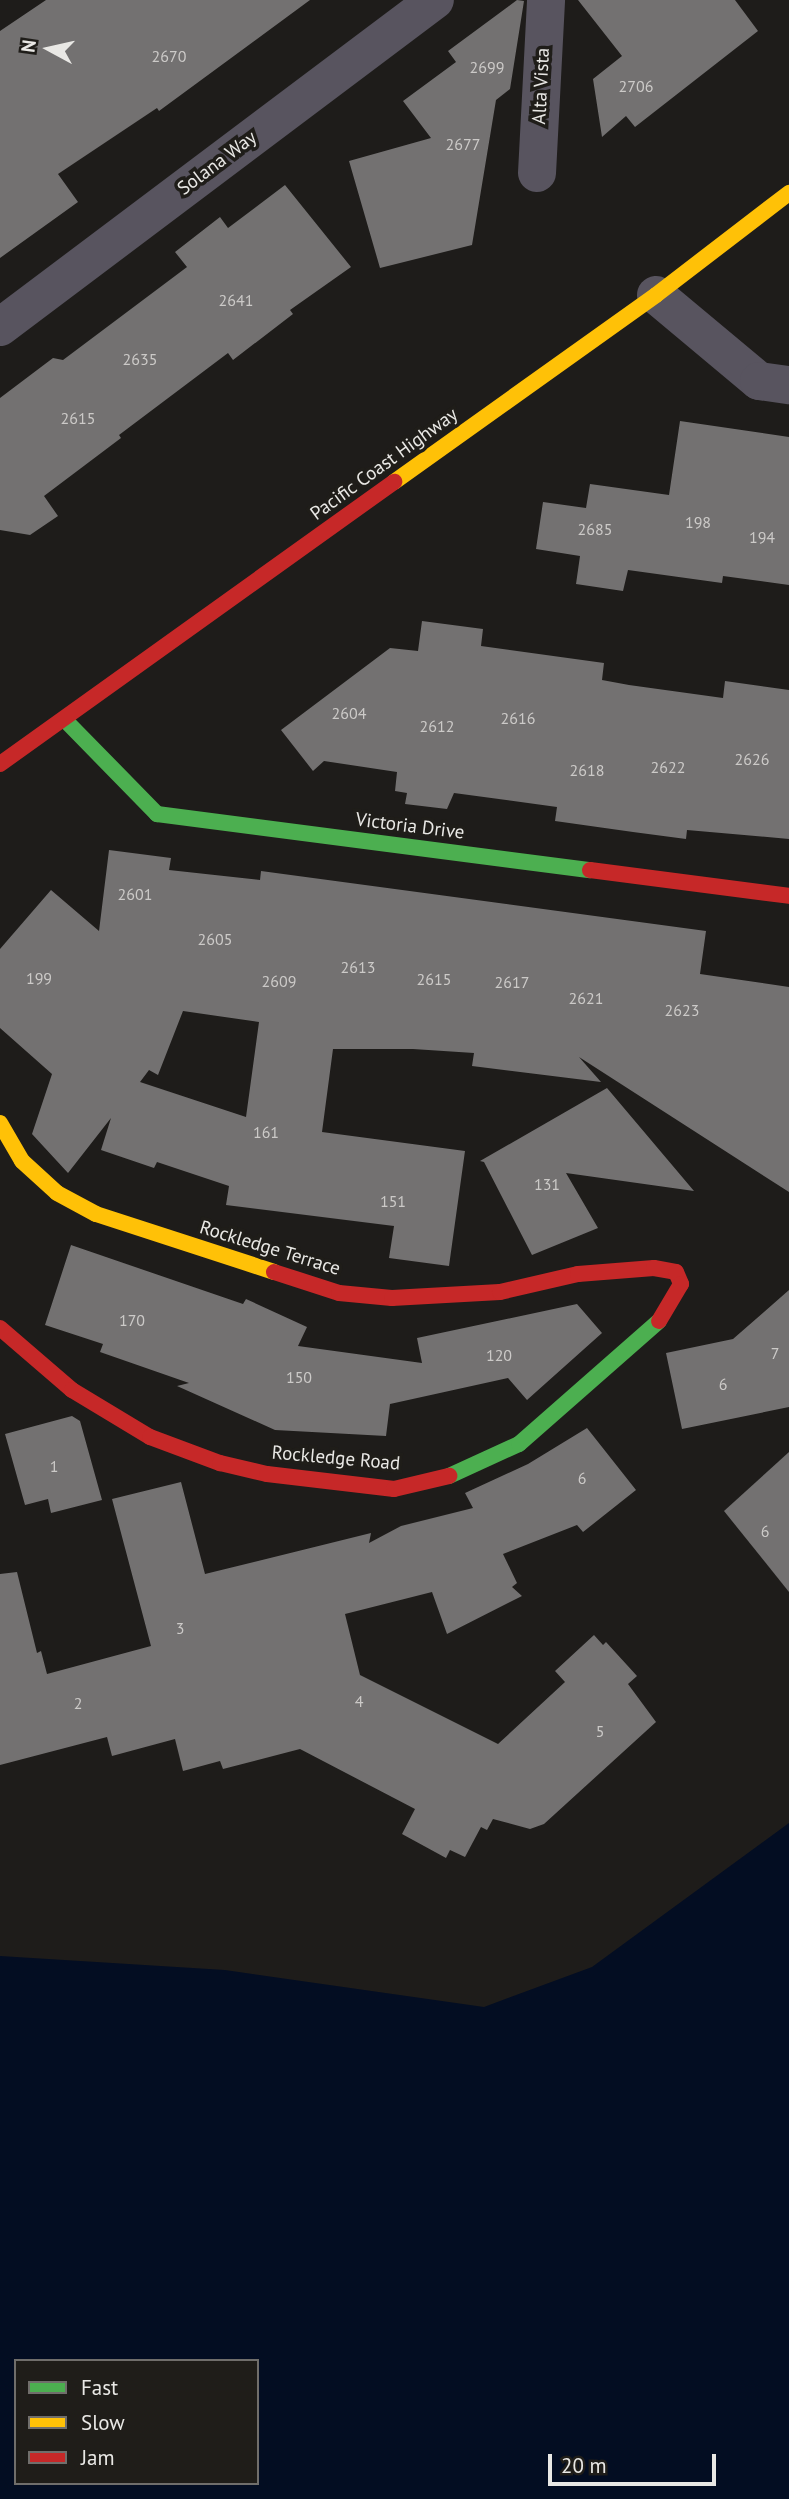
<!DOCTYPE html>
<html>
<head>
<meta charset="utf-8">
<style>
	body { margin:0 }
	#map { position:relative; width:789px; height:2499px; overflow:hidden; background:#1e1c1a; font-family:"PT Sans",sans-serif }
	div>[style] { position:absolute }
	.water>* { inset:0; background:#030d22 }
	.building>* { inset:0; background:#737171 }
	.street>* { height:38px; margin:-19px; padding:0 19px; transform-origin:19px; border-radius:19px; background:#58545f }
	.fast>* { height:16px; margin:-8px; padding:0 8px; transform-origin:8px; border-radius:8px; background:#4caf50 }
	.slow>* { height:16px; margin:-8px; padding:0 8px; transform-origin:8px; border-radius:8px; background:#ffc107 }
	.jam>* { height:16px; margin:-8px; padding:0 8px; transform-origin:8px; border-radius:8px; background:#c62828 }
	span { translate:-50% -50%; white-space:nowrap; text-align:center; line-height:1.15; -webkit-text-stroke:7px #1f1d19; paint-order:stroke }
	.number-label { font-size:16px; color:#cccac8 }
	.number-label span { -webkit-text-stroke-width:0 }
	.street-label { font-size:19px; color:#e9e8e5 }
	.legend { position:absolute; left:14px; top:2359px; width:245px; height:126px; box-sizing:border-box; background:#1f1d19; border:2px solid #706e6b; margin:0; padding:9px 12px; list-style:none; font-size:21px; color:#e9e8e5 }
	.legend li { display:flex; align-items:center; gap:14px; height:35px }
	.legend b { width:35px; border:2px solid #706e6b }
	.north { position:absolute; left:14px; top:14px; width:70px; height:70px; -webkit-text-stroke:5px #1f1d19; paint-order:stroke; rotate:278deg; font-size:19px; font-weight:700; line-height:28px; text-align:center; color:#e9e8e5 }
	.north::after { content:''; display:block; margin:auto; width:24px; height:32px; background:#e9e8e5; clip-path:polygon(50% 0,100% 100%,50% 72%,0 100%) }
	.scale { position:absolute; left:548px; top:2454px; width:168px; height:32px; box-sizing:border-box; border:4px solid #e9e8e5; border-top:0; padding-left:9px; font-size:21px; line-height:24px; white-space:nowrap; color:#e9e8e5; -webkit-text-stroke:5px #1f1d19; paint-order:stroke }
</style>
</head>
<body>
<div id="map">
	<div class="water">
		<div style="clip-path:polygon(evenodd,789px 1823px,789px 2499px,0 2499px,0 1956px,225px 1970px,484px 2007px,592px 1967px,789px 1823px,16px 2361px,257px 2361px,257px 2483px,16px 2483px,16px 2361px)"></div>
	</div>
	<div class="building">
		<div style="clip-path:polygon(46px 0,310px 0,159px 111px,157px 108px,58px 174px,78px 202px,0 258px,0 31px)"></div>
		<div style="clip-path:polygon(517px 0,524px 1px,510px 89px,496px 100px,472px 245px,380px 268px,349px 161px,431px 138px,403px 101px,456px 62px,448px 51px)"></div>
		<div style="clip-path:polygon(578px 0,735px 0,758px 31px,635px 127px,626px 116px,602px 137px,593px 79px,622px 56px)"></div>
		<div style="clip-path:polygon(285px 185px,351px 267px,290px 310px,293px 314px,233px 360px,228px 353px,119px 435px,121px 438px,44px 496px,58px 516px,30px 535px,0 530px,0 398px,53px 358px,63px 360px,187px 267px,175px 252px,220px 217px,228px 228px)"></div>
		<div style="clip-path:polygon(680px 421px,789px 437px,789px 585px,723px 576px,722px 583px,628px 570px,623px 591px,576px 584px,580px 556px,536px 549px,543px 502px,586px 508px,590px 484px,669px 495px)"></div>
		<div style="clip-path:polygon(422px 621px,483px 629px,481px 646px,604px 663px,602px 680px,629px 685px,723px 698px,725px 681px,789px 690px,789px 839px,687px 830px,686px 839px,633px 832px,555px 821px,557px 807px,454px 793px,447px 809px,405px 804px,407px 793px,395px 791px,397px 772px,324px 761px,313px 771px,281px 730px,390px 648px,418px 651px)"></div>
		<div style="clip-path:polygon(evenodd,109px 850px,171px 858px,169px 870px,260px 880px,261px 871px,706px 931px,700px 974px,789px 987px,789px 1192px,579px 1057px,601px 1082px,472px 1066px,474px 1053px,413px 1049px,333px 1049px,322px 1132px,465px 1151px,449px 1266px,389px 1258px,394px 1226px,226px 1205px,229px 1186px,157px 1162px,154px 1168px,101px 1150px,111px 1118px,68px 1173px,32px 1134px,52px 1074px,0 1028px,0 949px,51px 890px,99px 931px,109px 850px,183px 1011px,259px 1022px,246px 1117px,140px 1082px,149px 1070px,158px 1075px,183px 1011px)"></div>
		<div style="clip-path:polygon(607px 1088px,694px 1191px,566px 1173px,598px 1228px,532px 1255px,484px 1162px,480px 1161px)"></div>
		<div style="clip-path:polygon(71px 1245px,243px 1304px,246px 1299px,307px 1327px,298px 1346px,422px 1363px,417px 1338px,577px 1304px,602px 1333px,527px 1400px,508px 1378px,390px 1404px,386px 1436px,275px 1430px,177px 1386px,189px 1383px,100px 1352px,103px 1344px,45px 1325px)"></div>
		<div style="clip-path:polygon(789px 1290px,789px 1407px,682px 1429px,666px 1353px,733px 1339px)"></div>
		<div style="clip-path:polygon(72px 1416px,80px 1421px,102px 1500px,51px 1513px,48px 1499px,25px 1505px,5px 1434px)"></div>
		<div style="clip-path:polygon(587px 1428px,636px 1490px,583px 1532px,577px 1525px,503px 1554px,517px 1583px,512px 1587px,522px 1596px,447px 1634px,432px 1592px,345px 1614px,360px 1675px,498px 1744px,565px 1682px,555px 1671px,594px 1635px,603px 1645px,606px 1642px,637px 1676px,628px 1684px,656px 1722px,544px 1824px,530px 1829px,493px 1819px,487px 1830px,481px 1827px,465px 1857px,450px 1850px,446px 1858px,402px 1834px,415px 1809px,300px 1749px,223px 1769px,220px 1761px,183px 1771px,175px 1739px,112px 1756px,107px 1737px,0 1765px,0 1574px,17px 1572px,37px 1653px,41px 1651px,47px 1674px,151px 1646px,112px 1499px,181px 1482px,205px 1574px,371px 1533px,369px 1543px,401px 1526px,473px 1508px,465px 1493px,528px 1464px)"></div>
		<div style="clip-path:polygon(789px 1452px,789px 1592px,724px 1511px)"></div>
	</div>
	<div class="street">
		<div style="left:537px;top:173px;width:173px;rotate:-87deg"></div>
		<div style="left:656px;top:295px;width:134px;rotate:39.9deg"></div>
		<div style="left:759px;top:381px;width:30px;rotate:8deg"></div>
		<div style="left:0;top:327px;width:544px;rotate:-36.93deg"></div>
	</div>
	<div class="fast">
		<div style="left:65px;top:720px;width:132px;rotate:45.6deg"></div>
		<div style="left:157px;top:814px;width:437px;rotate:7.4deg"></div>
		<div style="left:449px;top:1476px;width:77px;rotate:-24.6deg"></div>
		<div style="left:519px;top:1444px;width:186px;rotate:-41.3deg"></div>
	</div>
	<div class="slow">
		<div style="left:394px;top:482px;width:322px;rotate:-35.5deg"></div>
		<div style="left:656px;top:295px;width:168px;rotate:-37.5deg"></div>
		<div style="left:0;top:1123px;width:44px;rotate:59.9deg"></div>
		<div style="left:22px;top:1161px;width:47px;rotate:42.4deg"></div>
		<div style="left:57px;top:1193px;width:44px;rotate:28.3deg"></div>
		<div style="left:96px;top:1214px;width:187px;rotate:18deg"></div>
	</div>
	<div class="jam">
		<div style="left:0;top:764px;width:485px;rotate:-35.6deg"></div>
		<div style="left:590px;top:870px;width:201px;rotate:7.4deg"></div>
		<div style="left:274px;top:1272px;width:68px;rotate:17.9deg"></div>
		<div style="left:339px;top:1293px;width:53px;rotate:5.4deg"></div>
		<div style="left:392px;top:1298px;width:108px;rotate:-3.2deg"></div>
		<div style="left:500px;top:1292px;width:80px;rotate:-13deg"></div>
		<div style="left:578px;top:1274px;width:76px;rotate:-4.5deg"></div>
		<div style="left:654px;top:1268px;width:22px;rotate:10deg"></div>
		<div style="left:676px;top:1272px;width:13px;rotate:67deg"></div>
		<div style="left:681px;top:1284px;width:43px;rotate:120.7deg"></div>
		<div style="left:0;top:1328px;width:95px;rotate:40.7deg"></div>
		<div style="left:72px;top:1390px;width:91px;rotate:31.1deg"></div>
		<div style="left:150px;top:1437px;width:75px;rotate:20.4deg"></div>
		<div style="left:220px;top:1463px;width:48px;rotate:13.2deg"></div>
		<div style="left:267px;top:1474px;width:128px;rotate:6.7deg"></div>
		<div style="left:394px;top:1489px;width:57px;rotate:-13.3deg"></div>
	</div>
	<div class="number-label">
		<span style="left:169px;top:56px">2670</span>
		<span style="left:487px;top:67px">2699</span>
		<span style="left:636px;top:86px">2706</span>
		<span style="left:463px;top:144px">2677</span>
		<span style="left:236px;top:300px">2641</span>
		<span style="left:140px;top:359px">2635</span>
		<span style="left:78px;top:418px">2615</span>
		<span style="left:698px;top:522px">198</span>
		<span style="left:595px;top:529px">2685</span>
		<span style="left:762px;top:537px">194</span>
		<span style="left:349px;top:713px">2604</span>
		<span style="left:518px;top:718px">2616</span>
		<span style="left:437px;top:726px">2612</span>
		<span style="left:752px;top:759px">2626</span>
		<span style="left:668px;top:767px">2622</span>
		<span style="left:587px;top:770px">2618</span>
		<span style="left:135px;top:894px">2601</span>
		<span style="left:215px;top:939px">2605</span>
		<span style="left:358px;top:967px">2613</span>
		<span style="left:39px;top:978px">199</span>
		<span style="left:434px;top:979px">2615</span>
		<span style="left:279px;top:981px">2609</span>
		<span style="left:512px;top:982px">2617</span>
		<span style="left:586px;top:998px">2621</span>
		<span style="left:682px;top:1010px">2623</span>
		<span style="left:266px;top:1132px">161</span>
		<span style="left:547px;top:1184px">131</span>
		<span style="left:393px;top:1201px">151</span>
		<span style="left:132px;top:1320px">170</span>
		<span style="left:775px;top:1353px">7</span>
		<span style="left:499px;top:1355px">120</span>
		<span style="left:299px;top:1377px">150</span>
		<span style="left:723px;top:1384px">6</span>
		<span style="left:54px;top:1466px">1</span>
		<span style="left:582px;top:1478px">6</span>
		<span style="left:765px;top:1531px">6</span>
		<span style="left:180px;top:1628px">3</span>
		<span style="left:359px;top:1701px">4</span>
		<span style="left:78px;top:1703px">2</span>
		<span style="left:600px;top:1731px">5</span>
	</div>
	<div class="street-label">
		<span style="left:541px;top:86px;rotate:-87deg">Alta Vista</span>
		<span style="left:217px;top:163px;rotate:-37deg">Solana Way</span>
		<span style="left:384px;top:464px;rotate:-36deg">Pacific Coast Highway</span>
		<span style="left:410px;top:826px;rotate:7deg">Victoria Drive</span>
		<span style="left:270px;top:1248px;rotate:17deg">Rockledge Terrace</span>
		<span style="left:336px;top:1458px;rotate:5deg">Rockledge Road</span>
	</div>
	<ul class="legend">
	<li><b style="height:9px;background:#4caf50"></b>Fast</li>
	<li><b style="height:9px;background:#ffc107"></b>Slow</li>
	<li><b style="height:9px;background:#c62828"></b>Jam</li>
	</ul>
	<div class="north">N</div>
	<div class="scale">20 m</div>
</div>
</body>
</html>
